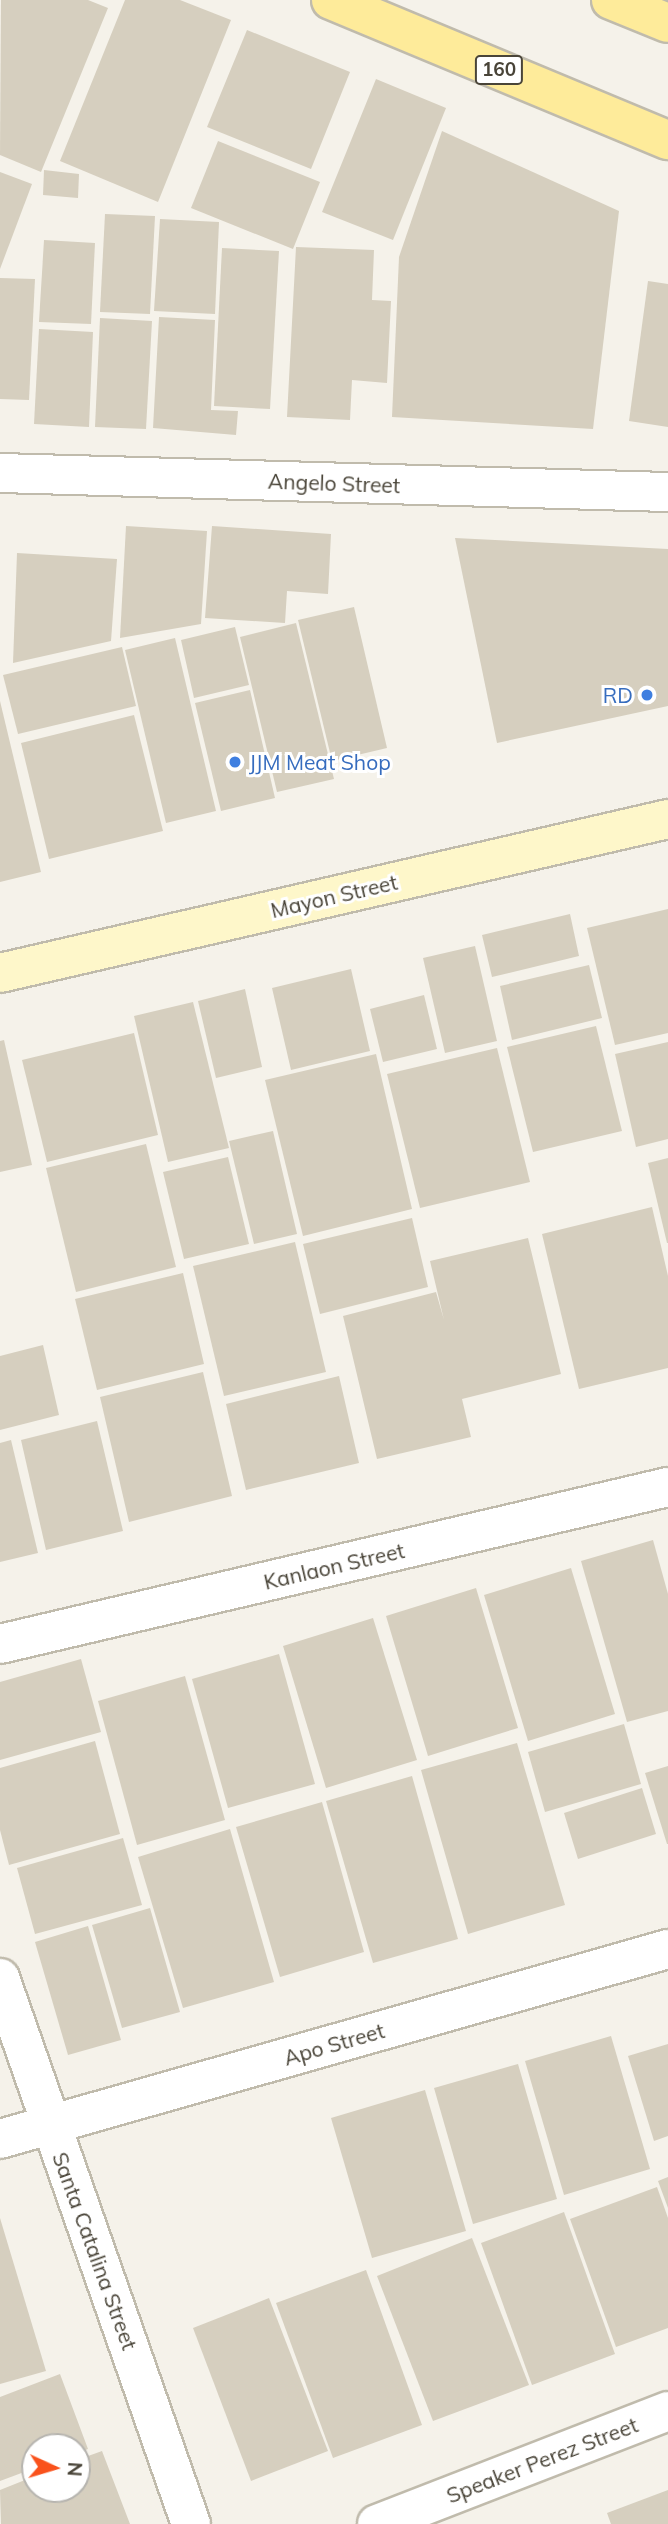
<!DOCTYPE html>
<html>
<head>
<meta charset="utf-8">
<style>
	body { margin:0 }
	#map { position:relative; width:668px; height:2524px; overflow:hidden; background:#f5f2ea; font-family:Mulish,sans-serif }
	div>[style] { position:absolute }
	.building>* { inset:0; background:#d6cfbf }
	.roads { filter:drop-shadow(2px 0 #c0bbac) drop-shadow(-2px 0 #c0bbac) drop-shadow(0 2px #c0bbac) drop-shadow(0 -2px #c0bbac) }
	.minor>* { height:38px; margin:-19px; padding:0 19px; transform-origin:19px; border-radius:19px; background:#fff }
	.secondary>* { height:38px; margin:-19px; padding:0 19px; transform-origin:19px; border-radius:19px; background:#fef7ca }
	.primary>* { height:38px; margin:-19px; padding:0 19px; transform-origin:19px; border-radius:19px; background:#feeb9a }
	.dots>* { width:19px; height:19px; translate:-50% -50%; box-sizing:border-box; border:4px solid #fff; border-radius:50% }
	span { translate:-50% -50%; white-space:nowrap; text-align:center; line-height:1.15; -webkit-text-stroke:6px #fff; paint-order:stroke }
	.shield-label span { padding:2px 5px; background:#fff; border:2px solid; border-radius:5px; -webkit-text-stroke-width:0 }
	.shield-label { font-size:19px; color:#494438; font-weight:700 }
	.street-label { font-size:21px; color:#494438 }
	.shop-label { font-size:21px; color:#366cbe }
	.right { translate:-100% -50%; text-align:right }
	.left { translate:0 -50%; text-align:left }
	.north { position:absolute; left:21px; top:2433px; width:70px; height:70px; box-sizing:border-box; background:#fff; border:2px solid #b6b4af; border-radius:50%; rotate:94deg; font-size:19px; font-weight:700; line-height:28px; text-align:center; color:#494438 }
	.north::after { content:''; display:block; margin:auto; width:24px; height:32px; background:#f9521c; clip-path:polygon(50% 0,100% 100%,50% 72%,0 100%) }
</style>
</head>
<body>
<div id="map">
	<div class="building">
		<div style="clip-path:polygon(1px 0,88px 0,108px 8px,41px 172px,0 155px)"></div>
		<div style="clip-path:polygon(125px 0,180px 0,231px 20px,158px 202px,60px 161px)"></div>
		<div style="clip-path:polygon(247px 30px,350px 72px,311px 169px,207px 127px)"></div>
		<div style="clip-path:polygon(376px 79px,446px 108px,393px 240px,322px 212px)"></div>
		<div style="clip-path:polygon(442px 131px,619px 211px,593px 429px,392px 417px,399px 257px)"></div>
		<div style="clip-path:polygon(218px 141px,320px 182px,293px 249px,191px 208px)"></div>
		<div style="clip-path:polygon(44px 170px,79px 174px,78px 198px,43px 195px)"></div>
		<div style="clip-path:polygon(0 172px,32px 184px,0 269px)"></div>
		<div style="clip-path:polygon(105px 214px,155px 216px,150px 314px,100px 312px)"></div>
		<div style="clip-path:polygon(160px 219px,219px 222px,215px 314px,154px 311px)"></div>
		<div style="clip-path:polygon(44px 240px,95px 243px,91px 324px,39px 322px)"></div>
		<div style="clip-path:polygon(296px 247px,374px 250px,372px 300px,391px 301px,387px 383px,352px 380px,350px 420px,287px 417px)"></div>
		<div style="clip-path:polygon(222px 248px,279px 251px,270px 409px,214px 406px)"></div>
		<div style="clip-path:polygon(0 278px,35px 279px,29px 400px,0 399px)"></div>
		<div style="clip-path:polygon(648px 281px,668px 284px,668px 427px,629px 421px)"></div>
		<div style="clip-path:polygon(159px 317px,215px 320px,211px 410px,238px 411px,236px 435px,153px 428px)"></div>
		<div style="clip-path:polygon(100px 318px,152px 321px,146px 429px,95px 427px)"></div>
		<div style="clip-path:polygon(39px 329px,93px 332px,89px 427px,34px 424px)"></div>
		<div style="clip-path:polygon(126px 526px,207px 531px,201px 624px,120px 638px)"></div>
		<div style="clip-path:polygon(212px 526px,331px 534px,328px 594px,287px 591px,285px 623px,205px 618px)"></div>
		<div style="clip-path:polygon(455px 538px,668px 549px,668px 706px,497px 743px)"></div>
		<div style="clip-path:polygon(17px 553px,117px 559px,111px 641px,13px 663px)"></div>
		<div style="clip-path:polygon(354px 607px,387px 748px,332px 761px,298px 620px)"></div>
		<div style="clip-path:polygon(296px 623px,334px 779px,277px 792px,240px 637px)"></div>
		<div style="clip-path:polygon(235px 627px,249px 685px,194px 698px,181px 640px)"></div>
		<div style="clip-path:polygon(175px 638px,216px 811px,166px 823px,125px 650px)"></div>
		<div style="clip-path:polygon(122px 647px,136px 706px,18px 734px,3px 675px)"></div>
		<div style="clip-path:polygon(250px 690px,275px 798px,221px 811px,195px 703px)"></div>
		<div style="clip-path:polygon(0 701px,41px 872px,0 882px)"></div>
		<div style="clip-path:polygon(134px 715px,163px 831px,49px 859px,21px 743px)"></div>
		<div style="clip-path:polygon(668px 909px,668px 1033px,615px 1045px,587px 928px)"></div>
		<div style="clip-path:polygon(570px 914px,579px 956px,492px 977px,482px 935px)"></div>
		<div style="clip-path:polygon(475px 946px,497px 1041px,445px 1053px,423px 958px)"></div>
		<div style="clip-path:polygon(589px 965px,602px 1018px,512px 1040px,500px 986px)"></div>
		<div style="clip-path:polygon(351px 969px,370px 1051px,291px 1070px,272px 988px)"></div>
		<div style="clip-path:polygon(245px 989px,262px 1067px,216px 1078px,198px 1001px)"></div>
		<div style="clip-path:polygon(424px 995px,437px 1049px,383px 1062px,370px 1009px)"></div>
		<div style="clip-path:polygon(193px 1002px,229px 1148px,168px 1162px,134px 1016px)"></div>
		<div style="clip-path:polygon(596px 1026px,622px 1131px,533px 1152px,507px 1047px)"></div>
		<div style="clip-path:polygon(134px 1033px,158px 1135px,47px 1162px,22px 1060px)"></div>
		<div style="clip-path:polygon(4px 1040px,32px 1165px,0 1172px,0 1041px)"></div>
		<div style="clip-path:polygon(668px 1042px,668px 1139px,636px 1147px,615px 1054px)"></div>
		<div style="clip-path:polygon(497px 1048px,530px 1182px,420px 1208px,387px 1074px)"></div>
		<div style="clip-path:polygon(376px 1054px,412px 1209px,303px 1236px,265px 1080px)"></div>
		<div style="clip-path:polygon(273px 1131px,297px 1234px,254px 1244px,229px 1141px)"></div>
		<div style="clip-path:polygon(146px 1144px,176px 1267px,76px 1292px,46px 1168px)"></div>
		<div style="clip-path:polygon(228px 1157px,249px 1244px,184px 1259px,163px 1172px)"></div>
		<div style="clip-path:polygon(668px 1158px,668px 1243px,667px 1243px,648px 1163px)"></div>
		<div style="clip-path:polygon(652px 1207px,668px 1276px,668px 1368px,579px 1389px,542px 1234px)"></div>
		<div style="clip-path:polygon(412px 1218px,428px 1287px,320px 1314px,303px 1244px)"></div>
		<div style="clip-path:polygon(528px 1238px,561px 1374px,462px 1399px,471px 1437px,377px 1459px,343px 1316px,436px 1292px,444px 1320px,430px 1261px)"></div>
		<div style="clip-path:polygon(295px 1242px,326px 1372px,224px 1396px,193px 1266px)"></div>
		<div style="clip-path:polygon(183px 1273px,204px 1364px,97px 1390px,75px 1299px)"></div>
		<div style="clip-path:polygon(43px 1345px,59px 1415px,0 1430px,0 1356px)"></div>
		<div style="clip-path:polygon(203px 1372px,232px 1496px,129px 1522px,100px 1397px)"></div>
		<div style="clip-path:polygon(339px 1376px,359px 1463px,246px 1490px,226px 1404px)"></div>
		<div style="clip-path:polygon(97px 1421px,123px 1531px,46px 1550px,21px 1440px)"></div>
		<div style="clip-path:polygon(11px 1440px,38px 1553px,0 1562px,0 1443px)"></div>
		<div style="clip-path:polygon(653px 1540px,668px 1594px,668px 1711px,627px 1722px,581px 1561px)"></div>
		<div style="clip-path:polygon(571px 1568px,615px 1714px,528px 1741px,484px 1595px)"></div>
		<div style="clip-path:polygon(476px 1588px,518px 1728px,428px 1756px,386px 1616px)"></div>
		<div style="clip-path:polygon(373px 1618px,417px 1760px,326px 1788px,283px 1646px)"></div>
		<div style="clip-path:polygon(279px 1654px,315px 1784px,228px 1808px,192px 1679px)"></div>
		<div style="clip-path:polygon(81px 1659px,101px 1732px,0 1760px,0 1682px)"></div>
		<div style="clip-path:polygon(185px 1676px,225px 1820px,137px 1845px,98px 1701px)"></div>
		<div style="clip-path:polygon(624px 1724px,641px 1784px,545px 1812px,528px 1752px)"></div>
		<div style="clip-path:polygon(95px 1741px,120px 1834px,9px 1865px,0 1830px,0 1768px)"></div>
		<div style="clip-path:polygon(517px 1743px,565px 1905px,468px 1934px,421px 1770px)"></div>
		<div style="clip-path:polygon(668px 1766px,668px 1844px,667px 1844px,645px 1773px)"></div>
		<div style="clip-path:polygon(412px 1776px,458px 1939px,373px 1963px,326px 1801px)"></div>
		<div style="clip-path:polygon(642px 1788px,656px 1834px,578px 1859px,564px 1813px)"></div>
		<div style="clip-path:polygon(322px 1802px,364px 1952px,280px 1977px,236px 1827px)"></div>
		<div style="clip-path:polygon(230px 1829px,274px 1982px,183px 2008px,138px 1857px)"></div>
		<div style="clip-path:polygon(123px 1838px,142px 1905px,35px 1934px,17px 1868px)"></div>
		<div style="clip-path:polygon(150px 1908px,180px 2012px,122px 2028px,92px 1925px)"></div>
		<div style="clip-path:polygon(88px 1926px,121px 2040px,68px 2055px,35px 1942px)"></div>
		<div style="clip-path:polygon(611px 2036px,650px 2169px,564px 2195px,525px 2061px)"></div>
		<div style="clip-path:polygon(668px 2044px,668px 2136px,654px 2141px,628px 2056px)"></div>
		<div style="clip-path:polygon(518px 2064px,557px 2199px,473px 2224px,434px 2088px)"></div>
		<div style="clip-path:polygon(425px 2090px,466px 2231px,372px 2258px,331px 2118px)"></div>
		<div style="clip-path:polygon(668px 2177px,668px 2208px,658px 2181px)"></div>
		<div style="clip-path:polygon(657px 2187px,668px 2218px,668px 2328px,616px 2347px,570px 2219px)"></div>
		<div style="clip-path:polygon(564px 2212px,615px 2354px,532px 2385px,481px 2243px)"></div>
		<div style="clip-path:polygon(0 2218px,46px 2371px,0 2384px)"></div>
		<div style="clip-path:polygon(472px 2238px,529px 2385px,433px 2421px,377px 2276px)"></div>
		<div style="clip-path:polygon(366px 2270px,422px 2425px,333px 2458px,276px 2303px)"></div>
		<div style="clip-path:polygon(269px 2298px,328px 2451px,251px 2481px,193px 2328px)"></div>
		<div style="clip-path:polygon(60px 2374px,88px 2449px,77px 2453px,77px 2447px,35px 2447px,35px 2468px,0 2481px,0 2397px)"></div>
		<div style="clip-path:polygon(102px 2451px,130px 2524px,1px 2524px,0 2490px,35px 2476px,35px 2489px,77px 2489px,77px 2460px)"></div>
		<div style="clip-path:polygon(668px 2490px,668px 2524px,611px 2524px,607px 2513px)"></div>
	</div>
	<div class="roads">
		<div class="minor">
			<div style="left:0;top:473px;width:668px;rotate:1.63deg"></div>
			<div style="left:0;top:1644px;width:686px;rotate:-13.23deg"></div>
			<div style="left:0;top:1978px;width:578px;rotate:70.72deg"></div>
			<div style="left:0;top:2139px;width:694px;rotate:-15.88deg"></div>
			<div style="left:377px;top:2524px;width:312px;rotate:-21.2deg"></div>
		</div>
		<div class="secondary">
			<div style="left:0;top:973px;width:686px;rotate:-12.98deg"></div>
		</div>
		<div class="primary">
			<div style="left:331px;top:0;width:365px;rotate:22.6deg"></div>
			<div style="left:611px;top:0;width:61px;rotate:22deg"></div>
		</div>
	</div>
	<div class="dots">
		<div style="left:647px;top:695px;background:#3f7fe0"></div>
		<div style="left:235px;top:762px;background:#3f7fe0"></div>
	</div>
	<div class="shield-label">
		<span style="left:499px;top:70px">160</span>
	</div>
	<div class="street-label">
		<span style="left:334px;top:483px;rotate:2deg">Angelo Street</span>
		<span style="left:334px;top:896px;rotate:-13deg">Mayon Street</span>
		<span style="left:334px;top:1566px;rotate:-13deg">Kanlaon Street</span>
		<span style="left:334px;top:2044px;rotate:-16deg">Apo Street</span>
		<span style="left:95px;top:2251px;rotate:70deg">Santa Catalina Street</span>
		<span style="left:542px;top:2460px;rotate:-21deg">Speaker Perez Street</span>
	</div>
	<div class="shop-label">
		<span class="right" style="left:633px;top:695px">RD</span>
		<span class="left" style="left:249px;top:762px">JJM Meat Shop</span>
	</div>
	<div class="north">N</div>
</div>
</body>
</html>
